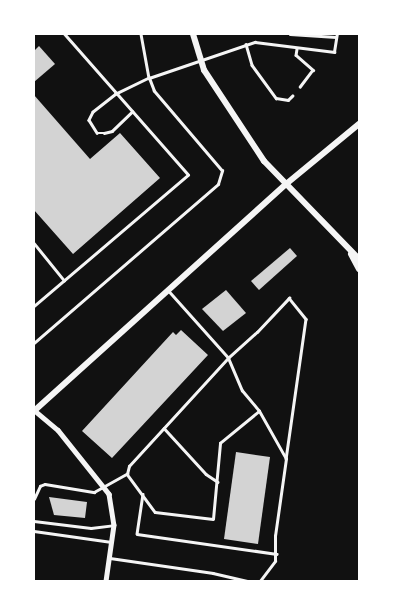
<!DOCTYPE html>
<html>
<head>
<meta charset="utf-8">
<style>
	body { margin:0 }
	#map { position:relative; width:393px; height:615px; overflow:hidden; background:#111; font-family:"Roboto Condensed",sans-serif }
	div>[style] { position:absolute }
	.building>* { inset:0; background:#d3d3d3 }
	.service>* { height:2.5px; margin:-1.25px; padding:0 1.25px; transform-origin:1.25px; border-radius:1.25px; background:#f5f5f5 }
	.minor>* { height:4.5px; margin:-2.25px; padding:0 2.25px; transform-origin:2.25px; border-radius:2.25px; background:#f5f5f5 }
	.tertiary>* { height:5.5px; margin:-2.75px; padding:0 2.75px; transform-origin:2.75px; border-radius:2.75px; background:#f5f5f5 }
	.secondary>* { height:6px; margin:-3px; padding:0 3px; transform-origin:3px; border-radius:3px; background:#f5f5f5 }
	span { translate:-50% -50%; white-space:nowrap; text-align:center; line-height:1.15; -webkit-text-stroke:4px #fff; paint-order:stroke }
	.frame { position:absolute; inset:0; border:35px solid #fff; pointer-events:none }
</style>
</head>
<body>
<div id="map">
	<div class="building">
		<div style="clip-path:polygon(39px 46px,55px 64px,34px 82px,34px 51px)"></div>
		<div style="clip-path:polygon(34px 95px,90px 159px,120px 133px,160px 178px,73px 254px,34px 210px)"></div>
		<div style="clip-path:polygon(290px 248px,297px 256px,259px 290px,251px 281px)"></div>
		<div style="clip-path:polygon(226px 290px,246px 313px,223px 331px,202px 309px)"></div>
		<div style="clip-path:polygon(181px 330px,208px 355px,112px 458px,82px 431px,173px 332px,176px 335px)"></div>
		<div style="clip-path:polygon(236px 452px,270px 457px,258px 544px,224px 539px)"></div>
		<div style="clip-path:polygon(49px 497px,87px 502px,85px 518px,54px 515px)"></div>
	</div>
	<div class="service">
		<div style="left:141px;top:34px;width:45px;rotate:79.7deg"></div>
		<div style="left:149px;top:78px;width:112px;rotate:-18.8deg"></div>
		<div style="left:255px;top:42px;width:80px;rotate:7.2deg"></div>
		<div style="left:334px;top:52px;width:18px;rotate:-81deg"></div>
		<div style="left:290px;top:34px;width:46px;rotate:3.7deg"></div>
		<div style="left:246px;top:44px;width:22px;rotate:74deg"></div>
		<div style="left:252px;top:65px;width:41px;rotate:54deg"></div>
		<div style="left:276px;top:98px;width:12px;rotate:9deg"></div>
		<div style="left:288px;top:100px;width:6px;rotate:-45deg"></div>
		<div style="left:297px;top:49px;width:6px;rotate:99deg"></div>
		<div style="left:296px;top:55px;width:23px;rotate:41deg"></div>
		<div style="left:313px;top:70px;width:21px;rotate:127deg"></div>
		<div style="left:34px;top:243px;width:48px;rotate:51deg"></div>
		<div style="left:34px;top:306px;width:202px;rotate:-40.4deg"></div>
		<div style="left:188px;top:175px;width:188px;rotate:-131.3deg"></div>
		<div style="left:34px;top:343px;width:243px;rotate:-40.8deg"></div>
		<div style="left:218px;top:184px;width:14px;rotate:-73deg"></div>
		<div style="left:222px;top:171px;width:105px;rotate:-130.4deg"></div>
		<div style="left:154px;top:91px;width:14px;rotate:-111deg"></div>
		<div style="left:149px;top:78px;width:37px;rotate:154deg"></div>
		<div style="left:116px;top:94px;width:29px;rotate:142deg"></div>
		<div style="left:93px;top:112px;width:9px;rotate:117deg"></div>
		<div style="left:89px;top:120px;width:15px;rotate:58deg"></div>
		<div style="left:97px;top:133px;width:7px"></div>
		<div style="left:104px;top:133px;width:8px;rotate:-14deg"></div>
		<div style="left:112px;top:131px;width:28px;rotate:-44deg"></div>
		<div style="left:164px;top:428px;width:62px;rotate:47.6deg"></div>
		<div style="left:206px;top:474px;width:14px;rotate:34deg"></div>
		<div style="left:127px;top:474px;width:47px;rotate:53.6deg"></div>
		<div style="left:155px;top:512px;width:58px;rotate:6.9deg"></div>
		<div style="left:213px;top:519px;width:76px;rotate:-84.7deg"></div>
		<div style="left:220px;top:443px;width:50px;rotate:-39.4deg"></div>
		<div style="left:143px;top:494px;width:40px;rotate:98.5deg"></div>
		<div style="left:137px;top:534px;width:141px;rotate:8.1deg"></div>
		<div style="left:34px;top:499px;width:14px;rotate:-65deg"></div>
		<div style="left:40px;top:486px;width:5px;rotate:-22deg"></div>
		<div style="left:45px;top:484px;width:50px;rotate:9.3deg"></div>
		<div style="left:94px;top:492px;width:38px;rotate:-29deg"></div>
		<div style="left:127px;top:474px;width:8px;rotate:-76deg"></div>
		<div style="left:129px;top:466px;width:147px;rotate:-47.5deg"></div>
		<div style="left:228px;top:358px;width:89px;rotate:-131.8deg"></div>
		<div style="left:34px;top:521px;width:57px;rotate:7deg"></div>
		<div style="left:91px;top:528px;width:23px;rotate:-7deg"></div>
		<div style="left:34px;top:531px;width:78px;rotate:8.1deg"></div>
		<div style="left:110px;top:558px;width:104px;rotate:8.3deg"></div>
		<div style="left:213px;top:573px;width:37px;rotate:13deg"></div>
		<div style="left:260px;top:581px;width:25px;rotate:-53deg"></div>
		<div style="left:275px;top:561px;width:25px;rotate:-90deg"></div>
		<div style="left:275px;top:536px;width:78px;rotate:-81.9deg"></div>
		<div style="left:286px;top:459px;width:55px;rotate:-119.4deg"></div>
		<div style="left:259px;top:411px;width:26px;rotate:-130deg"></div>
		<div style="left:242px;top:391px;width:36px;rotate:-113deg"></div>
		<div style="left:228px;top:358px;width:39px;rotate:-42deg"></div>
		<div style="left:257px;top:332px;width:47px;rotate:-46.7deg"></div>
		<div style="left:289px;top:298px;width:27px;rotate:51deg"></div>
		<div style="left:306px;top:319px;width:141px;rotate:98.1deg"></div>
	</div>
	<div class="minor">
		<div style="left:34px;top:410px;width:31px;rotate:40deg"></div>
		<div style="left:58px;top:430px;width:82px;rotate:51.4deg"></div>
		<div style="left:109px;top:494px;width:31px;rotate:81deg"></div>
		<div style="left:114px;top:525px;width:57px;rotate:98.1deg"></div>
	</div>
	<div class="tertiary">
		<div style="left:285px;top:185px;width:96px;rotate:-39.5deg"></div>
	</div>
	<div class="secondary">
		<div style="left:193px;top:34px;width:38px;rotate:73deg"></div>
		<div style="left:204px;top:70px;width:109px;rotate:56.6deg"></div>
		<div style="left:264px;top:161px;width:136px;rotate:45.9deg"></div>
		<div style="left:351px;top:254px;width:17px;rotate:62deg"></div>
		<div style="left:34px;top:411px;width:338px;rotate:-42deg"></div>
	</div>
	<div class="frame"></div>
</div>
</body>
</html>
